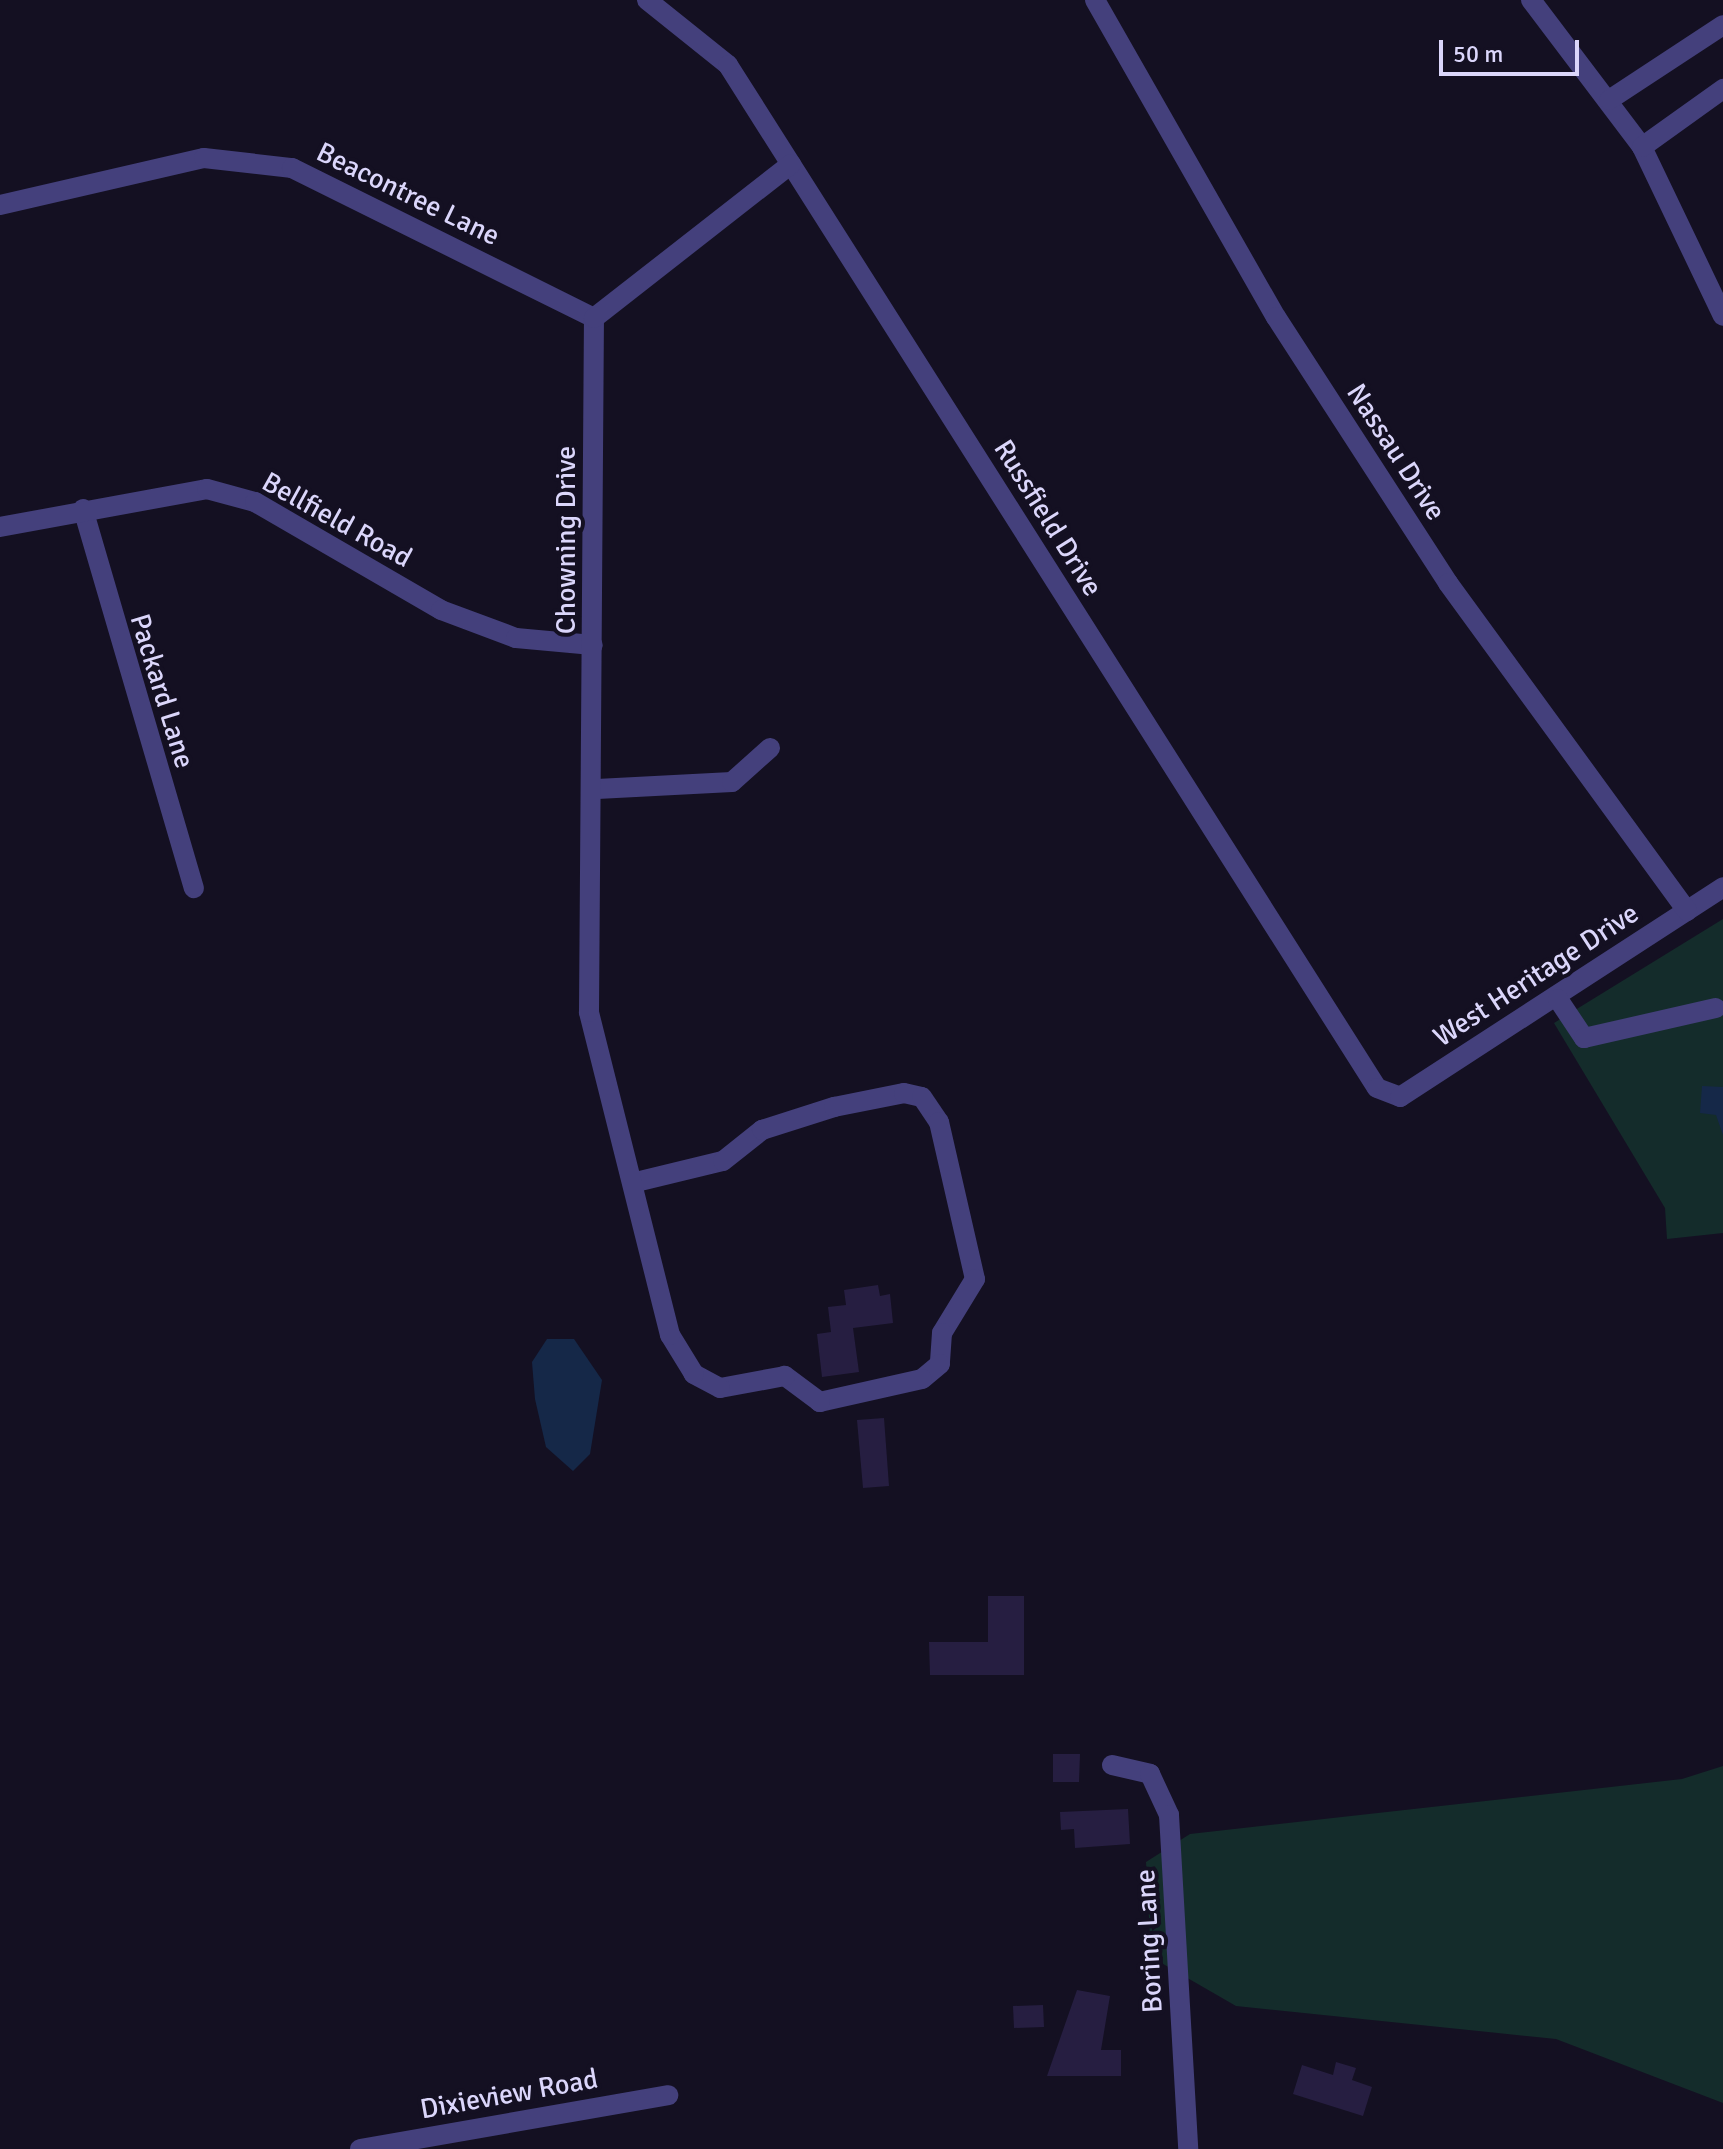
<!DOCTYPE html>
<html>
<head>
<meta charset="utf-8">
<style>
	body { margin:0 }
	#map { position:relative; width:1723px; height:2149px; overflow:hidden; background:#141022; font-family:Signika,sans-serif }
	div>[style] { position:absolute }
	.green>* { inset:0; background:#142c2b }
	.water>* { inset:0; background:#152848 }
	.building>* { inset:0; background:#261e41 }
	.minor>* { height:20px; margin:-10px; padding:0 10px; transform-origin:10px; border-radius:10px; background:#44407c }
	span { translate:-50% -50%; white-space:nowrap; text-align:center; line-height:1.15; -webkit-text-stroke:8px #141022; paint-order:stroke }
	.street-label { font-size:28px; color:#dbd6fb }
	.scale { position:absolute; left:1439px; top:40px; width:140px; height:36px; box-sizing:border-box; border:4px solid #dbd6fb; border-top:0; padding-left:10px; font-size:24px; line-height:28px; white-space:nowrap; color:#dbd6fb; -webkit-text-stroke:6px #141022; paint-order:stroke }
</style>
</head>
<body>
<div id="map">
	<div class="green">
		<div style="clip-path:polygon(1723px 919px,1723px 1233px,1667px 1239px,1665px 1208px,1554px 1023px)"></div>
		<div style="clip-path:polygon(1723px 1766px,1723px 2103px,1556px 2039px,1236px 2006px,1151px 1957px,1146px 1862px,1190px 1834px,1682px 1779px)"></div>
	</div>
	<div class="water">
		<div style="clip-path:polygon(1702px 1086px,1723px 1087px,1723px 1135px,1716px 1115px,1700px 1113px)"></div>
		<div style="clip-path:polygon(547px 1339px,574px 1339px,602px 1380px,590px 1454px,573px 1471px,546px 1447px,535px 1399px,532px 1362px)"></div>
	</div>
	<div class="building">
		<div style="clip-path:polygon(878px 1285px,880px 1296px,890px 1294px,893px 1323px,853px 1328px,859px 1372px,822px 1377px,817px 1334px,831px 1332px,828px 1307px,846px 1305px,844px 1290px)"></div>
		<div style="clip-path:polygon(884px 1418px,889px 1486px,863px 1488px,857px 1420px)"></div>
		<div style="clip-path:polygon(988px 1596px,1024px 1596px,1024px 1675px,930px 1675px,929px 1642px,988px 1642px)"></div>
		<div style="clip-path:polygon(1053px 1754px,1080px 1754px,1079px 1782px,1053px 1782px)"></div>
		<div style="clip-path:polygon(1128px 1809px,1130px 1844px,1075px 1848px,1074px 1829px,1061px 1830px,1060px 1812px)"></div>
		<div style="clip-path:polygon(1077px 1990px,1110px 1996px,1101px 2050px,1121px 2050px,1121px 2076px,1047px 2076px)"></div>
		<div style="clip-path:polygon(1043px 2005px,1044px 2027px,1014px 2028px,1013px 2006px)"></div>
		<div style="clip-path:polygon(1336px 2062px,1356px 2068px,1352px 2080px,1372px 2087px,1363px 2116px,1293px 2094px,1302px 2065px,1333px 2075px)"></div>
	</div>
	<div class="minor">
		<div style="left:647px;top:0;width:104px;rotate:38.7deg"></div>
		<div style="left:728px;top:65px;width:1211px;rotate:57.61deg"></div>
		<div style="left:1377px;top:1088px;width:25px;rotate:21deg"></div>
		<div style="left:1400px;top:1097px;width:385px;rotate:-33deg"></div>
		<div style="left:1095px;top:0;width:365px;rotate:60.3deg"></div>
		<div style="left:1276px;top:317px;width:317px;rotate:57.1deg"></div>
		<div style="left:1448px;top:583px;width:406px;rotate:53.9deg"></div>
		<div style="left:1531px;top:0;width:184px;rotate:52.9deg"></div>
		<div style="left:1642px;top:147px;width:187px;rotate:64.4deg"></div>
		<div style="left:1609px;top:100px;width:136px;rotate:-33.3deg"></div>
		<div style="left:1642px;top:147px;width:100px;rotate:-35.6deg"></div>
		<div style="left:0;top:205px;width:209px;rotate:-13deg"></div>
		<div style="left:204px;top:158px;width:89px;rotate:6.5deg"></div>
		<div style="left:292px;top:168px;width:337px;rotate:26.4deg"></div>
		<div style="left:83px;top:509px;width:395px;rotate:73.7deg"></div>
		<div style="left:0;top:527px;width:210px;rotate:-10.4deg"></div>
		<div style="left:207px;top:489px;width:50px;rotate:15.2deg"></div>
		<div style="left:255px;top:502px;width:215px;rotate:30.1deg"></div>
		<div style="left:441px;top:610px;width:80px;rotate:20.5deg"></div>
		<div style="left:516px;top:638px;width:77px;rotate:5.2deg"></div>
		<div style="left:597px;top:789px;width:135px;rotate:-3deg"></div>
		<div style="left:732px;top:782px;width:51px;rotate:-41.8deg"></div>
		<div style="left:1558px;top:999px;width:47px;rotate:56.3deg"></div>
		<div style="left:1584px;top:1038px;width:135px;rotate:-12.8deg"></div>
		<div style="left:636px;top:1182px;width:89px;rotate:-13.6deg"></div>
		<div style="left:723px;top:1161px;width:50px;rotate:-38.5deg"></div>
		<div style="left:762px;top:1130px;width:76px;rotate:-17.7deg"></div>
		<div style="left:834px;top:1107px;width:71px;rotate:-11.3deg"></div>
		<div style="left:904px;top:1093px;width:18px;rotate:13deg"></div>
		<div style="left:922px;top:1097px;width:30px;rotate:56deg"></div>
		<div style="left:939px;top:1122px;width:161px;rotate:77.1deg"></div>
		<div style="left:975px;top:1279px;width:63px;rotate:121.4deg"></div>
		<div style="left:942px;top:1333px;width:31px;rotate:94deg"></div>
		<div style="left:940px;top:1364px;width:23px;rotate:140deg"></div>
		<div style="left:922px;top:1379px;width:105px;rotate:167.3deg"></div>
		<div style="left:820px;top:1402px;width:44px;rotate:-143.4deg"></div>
		<div style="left:785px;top:1376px;width:66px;rotate:169.5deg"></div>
		<div style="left:720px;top:1388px;width:30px;rotate:-152deg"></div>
		<div style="left:694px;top:1374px;width:46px;rotate:-121.6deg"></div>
		<div style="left:670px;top:1335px;width:333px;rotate:-104.1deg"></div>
		<div style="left:589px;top:1012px;width:694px;rotate:-89.59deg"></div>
		<div style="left:594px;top:318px;width:250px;rotate:-38deg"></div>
		<div style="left:1112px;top:1765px;width:39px;rotate:13deg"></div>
		<div style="left:1150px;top:1774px;width:45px;rotate:65.1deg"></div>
		<div style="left:1169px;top:1815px;width:335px;rotate:86.7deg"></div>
		<div style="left:360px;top:2149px;width:313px;rotate:-9.9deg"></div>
	</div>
	<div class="street-label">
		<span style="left:408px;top:194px;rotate:26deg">Beacontree Lane</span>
		<span style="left:1396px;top:452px;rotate:57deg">Nassau Drive</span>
		<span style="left:1048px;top:518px;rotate:58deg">Russfield Drive</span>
		<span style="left:337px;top:520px;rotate:29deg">Bellfield Road</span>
		<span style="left:566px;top:540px;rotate:-90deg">Chowning Drive</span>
		<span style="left:162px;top:691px;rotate:73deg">Packard Lane</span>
		<span style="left:1536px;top:975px;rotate:-33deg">West Heritage Drive</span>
		<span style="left:1149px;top:1941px;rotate:-93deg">Boring Lane</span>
		<span style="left:509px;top:2094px;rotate:-10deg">Dixieview Road</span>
	</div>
	<div class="scale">50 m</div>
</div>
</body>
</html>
